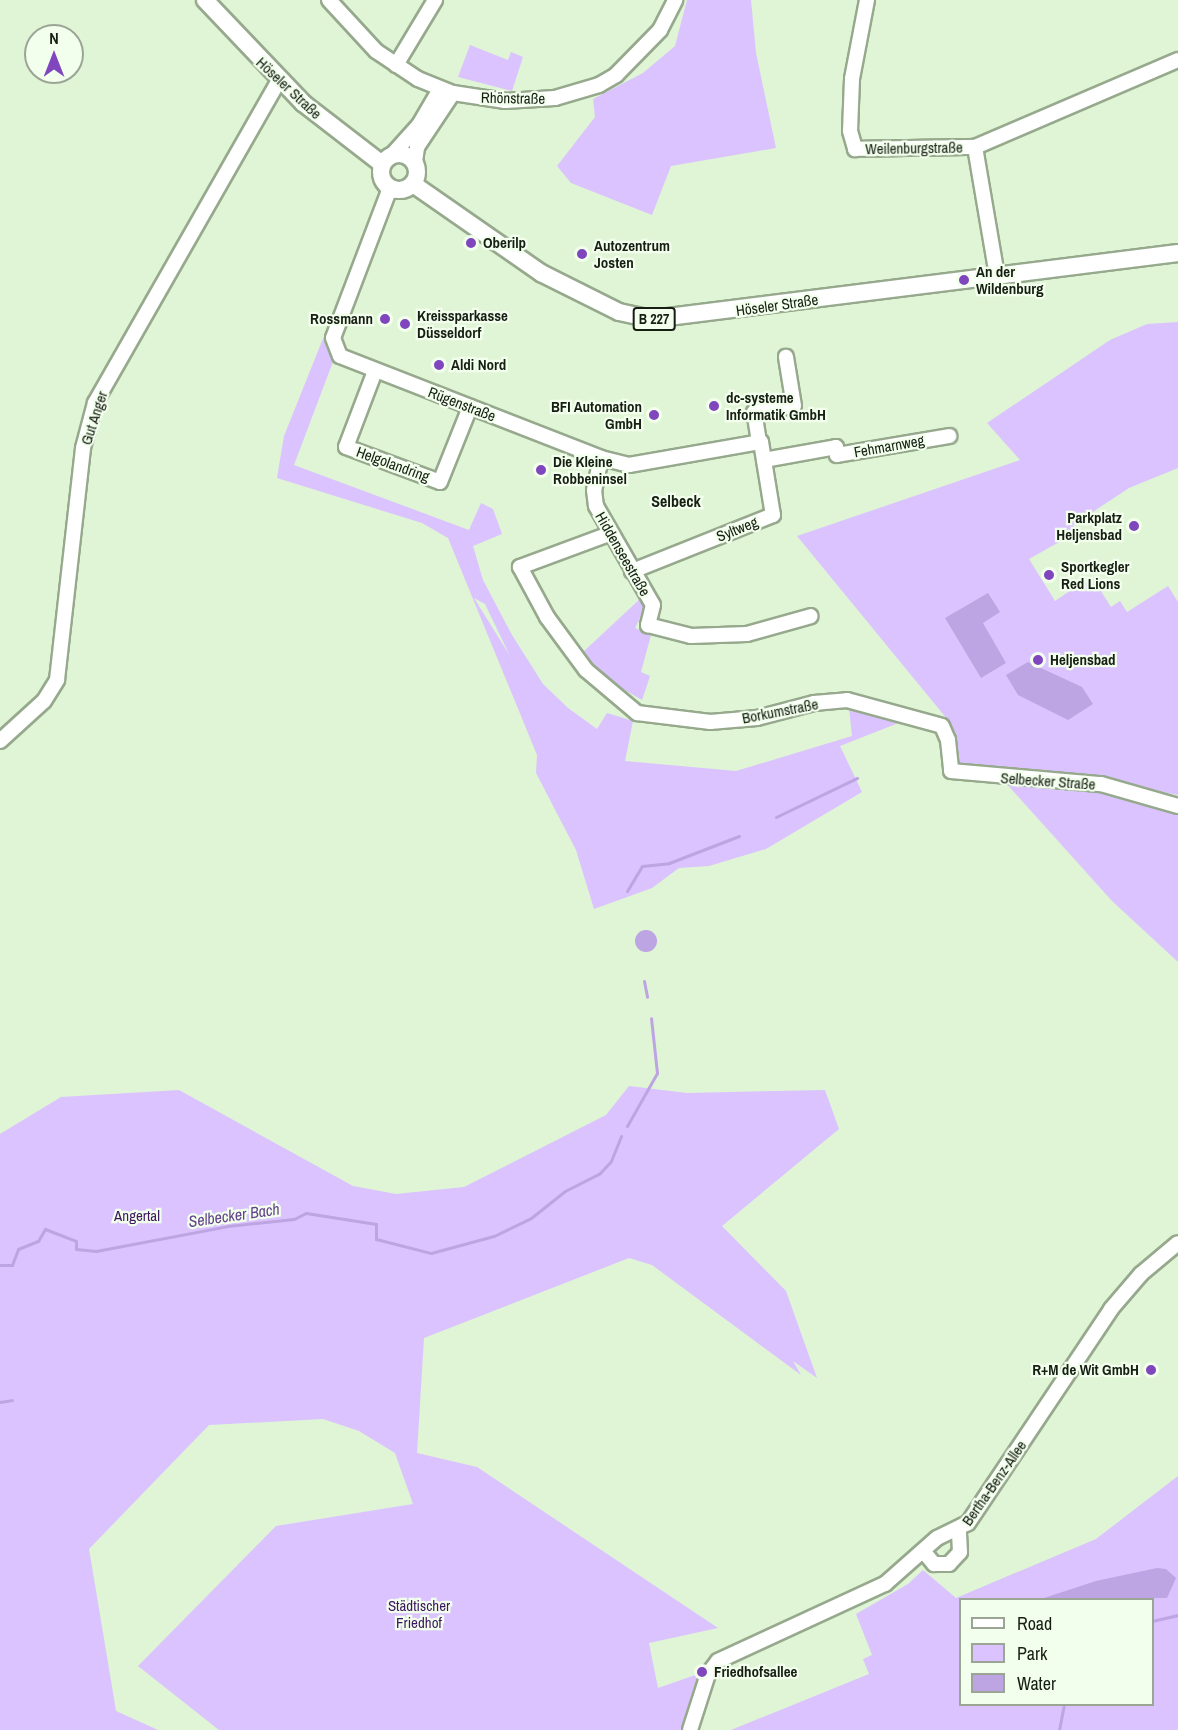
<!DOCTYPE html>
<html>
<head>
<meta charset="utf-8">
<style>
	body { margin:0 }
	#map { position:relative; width:1178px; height:1730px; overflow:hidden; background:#e0f4d6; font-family:"Archivo Narrow",sans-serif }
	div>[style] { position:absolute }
	.green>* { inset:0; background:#dac3fe }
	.water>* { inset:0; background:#bda4e3 }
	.round { border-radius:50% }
	.stream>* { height:3px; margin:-1.5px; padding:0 1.5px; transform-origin:1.5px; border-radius:1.5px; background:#bda4e3 }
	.roads { filter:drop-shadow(2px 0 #96a98d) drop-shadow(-2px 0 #96a98d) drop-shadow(0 2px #96a98d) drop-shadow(0 -2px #96a98d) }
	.minor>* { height:14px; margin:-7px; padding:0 7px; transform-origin:7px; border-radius:7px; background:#fff }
	.major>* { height:16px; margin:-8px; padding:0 8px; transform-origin:8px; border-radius:8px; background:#fff }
	.major>.ring { margin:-8px; padding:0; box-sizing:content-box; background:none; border:16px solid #fff; border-radius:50% }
	.dots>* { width:16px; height:16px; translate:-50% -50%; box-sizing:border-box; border:3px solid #f3ffed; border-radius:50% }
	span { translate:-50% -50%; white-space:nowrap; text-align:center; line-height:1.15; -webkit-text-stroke:4.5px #f3ffed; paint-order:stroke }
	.shield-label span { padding:2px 4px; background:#f3ffed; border:2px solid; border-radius:4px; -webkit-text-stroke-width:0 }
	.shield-label { font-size:14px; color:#171e14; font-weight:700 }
	.street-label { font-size:15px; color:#171e14 }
	.poi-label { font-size:15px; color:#171e14; font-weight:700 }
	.left { translate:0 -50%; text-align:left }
	.right { translate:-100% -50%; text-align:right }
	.park-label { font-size:15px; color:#3d1861 }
	.neighbourhood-label { font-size:16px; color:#171e14; font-weight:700 }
	.water-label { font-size:16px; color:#63428d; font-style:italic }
	.legend { position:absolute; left:959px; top:1598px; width:195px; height:108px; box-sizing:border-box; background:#f3ffed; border:2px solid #9ba596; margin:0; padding:8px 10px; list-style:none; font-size:18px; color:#171e14 }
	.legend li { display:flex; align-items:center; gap:12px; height:30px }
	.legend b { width:30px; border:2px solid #9ba596 }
	.north { position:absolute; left:24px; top:24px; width:60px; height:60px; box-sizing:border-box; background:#f3ffed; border:2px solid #9ba596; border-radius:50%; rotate:0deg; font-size:16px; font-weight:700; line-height:24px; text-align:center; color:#171e14 }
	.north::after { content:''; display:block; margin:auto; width:21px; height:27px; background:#7f46bd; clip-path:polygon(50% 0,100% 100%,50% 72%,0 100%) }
</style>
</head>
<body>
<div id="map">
	<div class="green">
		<div style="clip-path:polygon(687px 0,751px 0,756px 53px,776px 148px,671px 166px,652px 215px,571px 183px,557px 166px,595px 117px,593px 99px,643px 73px,675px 46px)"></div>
		<div style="clip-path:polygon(470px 45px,508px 60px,511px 52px,523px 57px,512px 91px,458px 77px)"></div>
		<div style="clip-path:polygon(evenodd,344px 286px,326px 341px,334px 359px,294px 465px,469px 530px,481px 503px,493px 509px,502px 534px,473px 546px,483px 580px,512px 635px,543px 684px,568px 708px,597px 729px,607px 713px,633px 721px,625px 761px,736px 771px,852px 736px,849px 708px,901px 722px,840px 746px,862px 792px,766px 849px,709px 866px,679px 868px,652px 888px,594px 909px,576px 850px,536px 773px,537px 755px,448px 538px,422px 523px,277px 478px,284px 436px,344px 286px,474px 598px,485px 604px,510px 656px,474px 598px)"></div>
		<div style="clip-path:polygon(1178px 322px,1178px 468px,1129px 488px,1073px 525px,1077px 532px,1029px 559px,1055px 601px,1083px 582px,1097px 585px,1111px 607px,1120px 601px,1127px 612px,1168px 586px,1178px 602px,1178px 795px,1094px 780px,958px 767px,952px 725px,797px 536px,1020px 460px,987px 423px,1110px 340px,1147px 324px)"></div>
		<div style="clip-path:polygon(640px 599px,646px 606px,635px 628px,651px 635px,641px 672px,650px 676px,642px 700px,616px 685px,582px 653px)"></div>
		<div style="clip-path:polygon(1005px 782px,1118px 795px,1178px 812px,1178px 962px,1112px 901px)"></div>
		<div style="clip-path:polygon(629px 1086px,687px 1093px,825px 1090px,839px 1129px,722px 1226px,786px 1291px,817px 1378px,793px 1361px,801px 1375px,652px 1265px,629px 1258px,424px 1338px,417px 1453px,477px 1467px,718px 1628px,649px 1643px,658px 1688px,704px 1672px,684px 1730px,219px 1730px,138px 1666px,276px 1526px,413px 1504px,395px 1453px,359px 1431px,323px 1419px,209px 1425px,89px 1549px,116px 1711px,158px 1730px,0 1730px,0 1134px,61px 1097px,179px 1090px,353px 1186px,396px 1194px,464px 1187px,606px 1115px)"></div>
		<div style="clip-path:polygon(evenodd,1178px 1476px,1178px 1730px,731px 1730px,869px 1674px,863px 1659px,872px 1655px,856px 1614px,908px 1584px,923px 1570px,956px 1598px,1096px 1539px,1178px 1476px,960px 1600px,1152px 1600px,1152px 1704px,960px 1704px,960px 1600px)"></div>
	</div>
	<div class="water">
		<div style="clip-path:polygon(988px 593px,1000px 612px,983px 623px,1006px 663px,981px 678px,945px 618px)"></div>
		<div style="clip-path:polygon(1028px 662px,1082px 687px,1093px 704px,1068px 720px,1018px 695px,1006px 675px)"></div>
		<div class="round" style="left:635px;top:930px;width:22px;height:22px"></div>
		<div style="clip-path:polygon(1157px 1568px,1166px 1569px,1176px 1578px,1167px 1598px,1041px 1599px,1096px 1581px)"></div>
	</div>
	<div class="stream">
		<div style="left:776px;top:817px;width:90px;rotate:-25.7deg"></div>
		<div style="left:627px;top:891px;width:29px;rotate:-59deg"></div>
		<div style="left:642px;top:866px;width:27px;rotate:-6deg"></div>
		<div style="left:669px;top:863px;width:75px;rotate:-21.1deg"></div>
		<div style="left:644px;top:981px;width:16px;rotate:79deg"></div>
		<div style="left:627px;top:1126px;width:61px;rotate:-60.5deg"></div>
		<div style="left:657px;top:1073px;width:55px;rotate:-96.2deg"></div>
		<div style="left:0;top:1265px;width:12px"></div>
		<div style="left:12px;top:1265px;width:17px;rotate:-69deg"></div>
		<div style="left:18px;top:1249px;width:22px;rotate:-22deg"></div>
		<div style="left:38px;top:1241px;width:14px;rotate:-60deg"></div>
		<div style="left:45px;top:1229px;width:33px;rotate:21deg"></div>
		<div style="left:76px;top:1241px;width:8px;rotate:90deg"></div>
		<div style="left:76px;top:1249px;width:20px;rotate:6deg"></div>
		<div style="left:96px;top:1251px;width:134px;rotate:-10.7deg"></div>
		<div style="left:228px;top:1226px;width:66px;rotate:-6.1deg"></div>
		<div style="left:294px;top:1219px;width:13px;rotate:-27deg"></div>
		<div style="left:306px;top:1213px;width:71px;rotate:8.9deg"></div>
		<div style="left:376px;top:1224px;width:15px;rotate:90deg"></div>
		<div style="left:376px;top:1239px;width:57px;rotate:14.3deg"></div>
		<div style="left:431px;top:1253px;width:65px;rotate:-15.1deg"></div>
		<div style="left:494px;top:1236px;width:41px;rotate:-25.9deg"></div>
		<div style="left:531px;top:1218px;width:43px;rotate:-38.5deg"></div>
		<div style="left:565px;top:1191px;width:39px;rotate:-27deg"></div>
		<div style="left:600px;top:1173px;width:16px;rotate:-47deg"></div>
		<div style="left:611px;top:1161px;width:27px;rotate:-68deg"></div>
		<div style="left:0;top:1402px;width:12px;rotate:-9deg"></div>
		<div style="left:1152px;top:1621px;width:27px;rotate:-13deg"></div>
		<div style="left:1059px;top:1730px;width:26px;rotate:-79deg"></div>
	</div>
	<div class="roads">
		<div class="minor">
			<div style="left:329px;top:0;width:69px;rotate:47.3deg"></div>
			<div style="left:376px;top:51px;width:50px;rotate:33.7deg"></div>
			<div style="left:418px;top:79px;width:38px;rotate:22deg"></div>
			<div style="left:453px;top:93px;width:53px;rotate:8.7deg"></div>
			<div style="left:505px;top:101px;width:50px;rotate:-3.4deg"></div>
			<div style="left:555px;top:98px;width:46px;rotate:-16.5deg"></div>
			<div style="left:599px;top:85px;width:20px;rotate:-30deg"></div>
			<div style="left:616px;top:75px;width:63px;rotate:-45.6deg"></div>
			<div style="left:660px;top:30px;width:34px;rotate:-63deg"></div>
			<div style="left:867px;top:0;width:80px;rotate:100.8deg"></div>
			<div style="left:852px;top:79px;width:52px;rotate:92.2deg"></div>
			<div style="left:850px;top:131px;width:19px;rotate:74deg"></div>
			<div style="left:855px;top:149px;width:120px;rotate:-1deg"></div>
			<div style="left:975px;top:147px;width:221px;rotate:-23.2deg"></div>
			<div style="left:396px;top:65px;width:76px;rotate:-59deg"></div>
			<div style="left:975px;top:147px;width:131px;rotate:80.3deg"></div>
			<div style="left:392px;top:155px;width:40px;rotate:-48deg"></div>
			<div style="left:419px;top:125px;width:42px;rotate:-59.7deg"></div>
			<div style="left:415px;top:162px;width:15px;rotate:-82deg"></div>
			<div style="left:417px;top:147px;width:65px;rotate:-56.3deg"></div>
			<div style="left:390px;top:188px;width:160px;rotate:110.8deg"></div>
			<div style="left:333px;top:338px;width:19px;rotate:69deg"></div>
			<div style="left:340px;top:356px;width:280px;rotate:21.3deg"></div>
			<div style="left:601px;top:458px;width:29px;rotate:14deg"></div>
			<div style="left:629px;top:465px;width:134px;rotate:-9.9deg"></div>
			<div style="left:761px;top:442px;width:74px;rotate:80.7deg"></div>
			<div style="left:773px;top:515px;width:152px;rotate:158.3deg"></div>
			<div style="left:375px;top:371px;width:81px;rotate:110.9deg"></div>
			<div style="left:346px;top:447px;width:100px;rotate:20.4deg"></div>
			<div style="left:440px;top:482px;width:81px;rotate:-68.2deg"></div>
			<div style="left:759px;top:442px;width:30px;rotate:-99deg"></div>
			<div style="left:754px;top:412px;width:40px;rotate:-8.5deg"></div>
			<div style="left:794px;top:406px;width:50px;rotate:-99.3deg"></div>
			<div style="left:601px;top:458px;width:33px;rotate:102deg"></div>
			<div style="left:594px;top:490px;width:16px;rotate:83deg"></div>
			<div style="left:596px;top:506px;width:114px;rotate:60.1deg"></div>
			<div style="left:653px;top:605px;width:21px;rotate:104deg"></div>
			<div style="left:648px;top:625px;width:44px;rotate:14.3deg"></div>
			<div style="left:691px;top:636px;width:56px;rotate:-2deg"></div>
			<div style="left:747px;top:634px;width:66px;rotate:-15.7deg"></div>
			<div style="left:764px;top:460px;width:73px;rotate:-10.2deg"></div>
			<div style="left:836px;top:447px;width:8px;rotate:83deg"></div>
			<div style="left:837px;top:455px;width:114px;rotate:-9.6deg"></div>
			<div style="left:609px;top:534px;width:95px;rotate:159.7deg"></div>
			<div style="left:520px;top:567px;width:57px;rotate:61.6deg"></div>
			<div style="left:547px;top:617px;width:66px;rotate:53.7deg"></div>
			<div style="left:586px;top:670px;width:67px;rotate:40.1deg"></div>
			<div style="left:637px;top:713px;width:74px;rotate:7deg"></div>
			<div style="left:710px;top:722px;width:47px;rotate:-4.9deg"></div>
			<div style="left:757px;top:718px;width:59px;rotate:-14.7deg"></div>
			<div style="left:814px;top:703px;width:33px;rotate:-5deg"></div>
			<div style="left:847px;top:700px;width:98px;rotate:15.3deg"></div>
			<div style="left:942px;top:726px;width:15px;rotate:67deg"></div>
			<div style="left:948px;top:740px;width:31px;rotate:84deg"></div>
			<div style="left:951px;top:771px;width:151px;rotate:5deg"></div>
			<div style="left:1101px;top:784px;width:80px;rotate:15.9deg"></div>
			<div style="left:0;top:741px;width:59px;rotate:-42.3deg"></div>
			<div style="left:44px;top:701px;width:25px;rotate:-58deg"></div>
			<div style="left:57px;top:680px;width:233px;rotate:-83.6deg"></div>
			<div style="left:83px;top:448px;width:47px;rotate:-75.1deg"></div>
			<div style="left:95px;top:403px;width:372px;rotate:-60.3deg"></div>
			<div style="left:924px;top:1552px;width:16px;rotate:50deg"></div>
			<div style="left:934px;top:1564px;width:15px"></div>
			<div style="left:949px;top:1564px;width:16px;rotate:-47deg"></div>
			<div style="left:960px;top:1552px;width:22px;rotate:-93deg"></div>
			<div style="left:690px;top:1730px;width:59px;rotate:-72.2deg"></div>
			<div style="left:708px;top:1674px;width:16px;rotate:-52deg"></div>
			<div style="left:718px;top:1661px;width:184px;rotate:-24.8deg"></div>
			<div style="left:885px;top:1584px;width:69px;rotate:-41.5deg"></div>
			<div style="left:937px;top:1538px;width:34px;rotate:-26deg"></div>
			<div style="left:968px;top:1523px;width:257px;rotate:-56.2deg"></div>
			<div style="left:1111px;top:1309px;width:46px;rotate:-49.4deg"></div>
			<div style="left:1141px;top:1274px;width:48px;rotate:-40deg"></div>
		</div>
		<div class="major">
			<div style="left:205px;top:0;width:142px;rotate:46.4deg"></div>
			<div style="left:303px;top:103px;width:100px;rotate:37.7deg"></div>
			<div class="ring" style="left:381px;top:154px;width:20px;height:20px"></div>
			<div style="left:413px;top:184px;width:156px;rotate:34.8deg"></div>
			<div style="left:541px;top:273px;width:87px;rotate:26.6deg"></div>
			<div style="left:619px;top:312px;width:34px;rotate:12deg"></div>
			<div style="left:652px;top:319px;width:530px;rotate:-7.15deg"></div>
		</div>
	</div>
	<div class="dots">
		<div style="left:471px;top:243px;background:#7f46bd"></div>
		<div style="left:582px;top:254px;background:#7f46bd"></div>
		<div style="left:964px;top:280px;background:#7f46bd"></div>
		<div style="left:385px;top:319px;background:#7f46bd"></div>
		<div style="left:405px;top:324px;background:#7f46bd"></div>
		<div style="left:439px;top:365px;background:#7f46bd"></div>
		<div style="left:714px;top:406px;background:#7f46bd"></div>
		<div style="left:654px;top:415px;background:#7f46bd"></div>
		<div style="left:541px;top:470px;background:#7f46bd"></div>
		<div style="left:1134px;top:526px;background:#7f46bd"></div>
		<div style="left:1049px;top:575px;background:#7f46bd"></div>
		<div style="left:1038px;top:660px;background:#7f46bd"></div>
		<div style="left:1151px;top:1370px;background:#7f46bd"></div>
		<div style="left:702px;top:1672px;background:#7f46bd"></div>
	</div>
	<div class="shield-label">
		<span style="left:654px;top:319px">B 227</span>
	</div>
	<div class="street-label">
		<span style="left:289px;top:88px;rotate:43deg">Höseler Straße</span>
		<span style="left:513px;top:98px;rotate:1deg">Rhönstraße</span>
		<span style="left:914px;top:148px;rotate:-1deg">Weilenburgstraße</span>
		<span style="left:777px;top:305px;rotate:-8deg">Höseler Straße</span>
		<span style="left:462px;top:404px;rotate:21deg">Rügenstraße</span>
		<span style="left:94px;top:418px;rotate:-72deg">Gut Anger</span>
		<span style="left:889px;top:446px;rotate:-10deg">Fehmarnweg</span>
		<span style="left:393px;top:464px;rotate:20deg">Helgolandring</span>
		<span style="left:737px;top:529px;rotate:-22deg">Syltweg</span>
		<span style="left:623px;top:554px;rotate:60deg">Hiddenseestraße</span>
		<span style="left:780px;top:711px;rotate:-11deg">Borkumstraße</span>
		<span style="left:1048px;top:781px;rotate:4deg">Selbecker Straße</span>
		<span style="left:994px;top:1483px;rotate:-55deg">Bertha-Benz-Allee</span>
	</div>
	<div class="poi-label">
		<span class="left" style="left:483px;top:243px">Oberilp</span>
		<span class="left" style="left:594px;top:254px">Autozentrum<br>Josten</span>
		<span class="left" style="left:976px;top:280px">An der<br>Wildenburg</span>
		<span class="left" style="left:417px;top:324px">Kreissparkasse<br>Düsseldorf</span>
		<span class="right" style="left:373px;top:319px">Rossmann</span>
		<span class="left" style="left:451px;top:365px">Aldi Nord</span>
		<span class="left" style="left:726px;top:406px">dc-systeme<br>Informatik GmbH</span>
		<span class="right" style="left:642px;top:415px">BFI Automation<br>GmbH</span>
		<span class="left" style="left:553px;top:470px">Die Kleine<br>Robbeninsel</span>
		<span class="right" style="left:1122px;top:526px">Parkplatz<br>Heljensbad</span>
		<span class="left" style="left:1061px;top:575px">Sportkegler<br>Red Lions</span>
		<span class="left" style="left:1050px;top:660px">Heljensbad</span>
		<span class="right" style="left:1139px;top:1370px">R+M de Wit GmbH</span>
		<span class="left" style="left:714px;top:1672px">Friedhofsallee</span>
	</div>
	<div class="park-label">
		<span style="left:137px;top:1216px">Angertal</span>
		<span style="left:419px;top:1614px">Städtischer<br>Friedhof</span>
	</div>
	<div class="neighbourhood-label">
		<span style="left:676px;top:501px">Selbeck</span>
	</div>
	<div class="water-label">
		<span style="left:234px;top:1215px;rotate:-8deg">Selbecker Bach</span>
	</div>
	<ul class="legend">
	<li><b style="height:8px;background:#fff"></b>Road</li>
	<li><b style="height:16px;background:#dac3fe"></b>Park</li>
	<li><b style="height:16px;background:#bda4e3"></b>Water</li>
	</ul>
	<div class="north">N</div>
</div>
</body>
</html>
